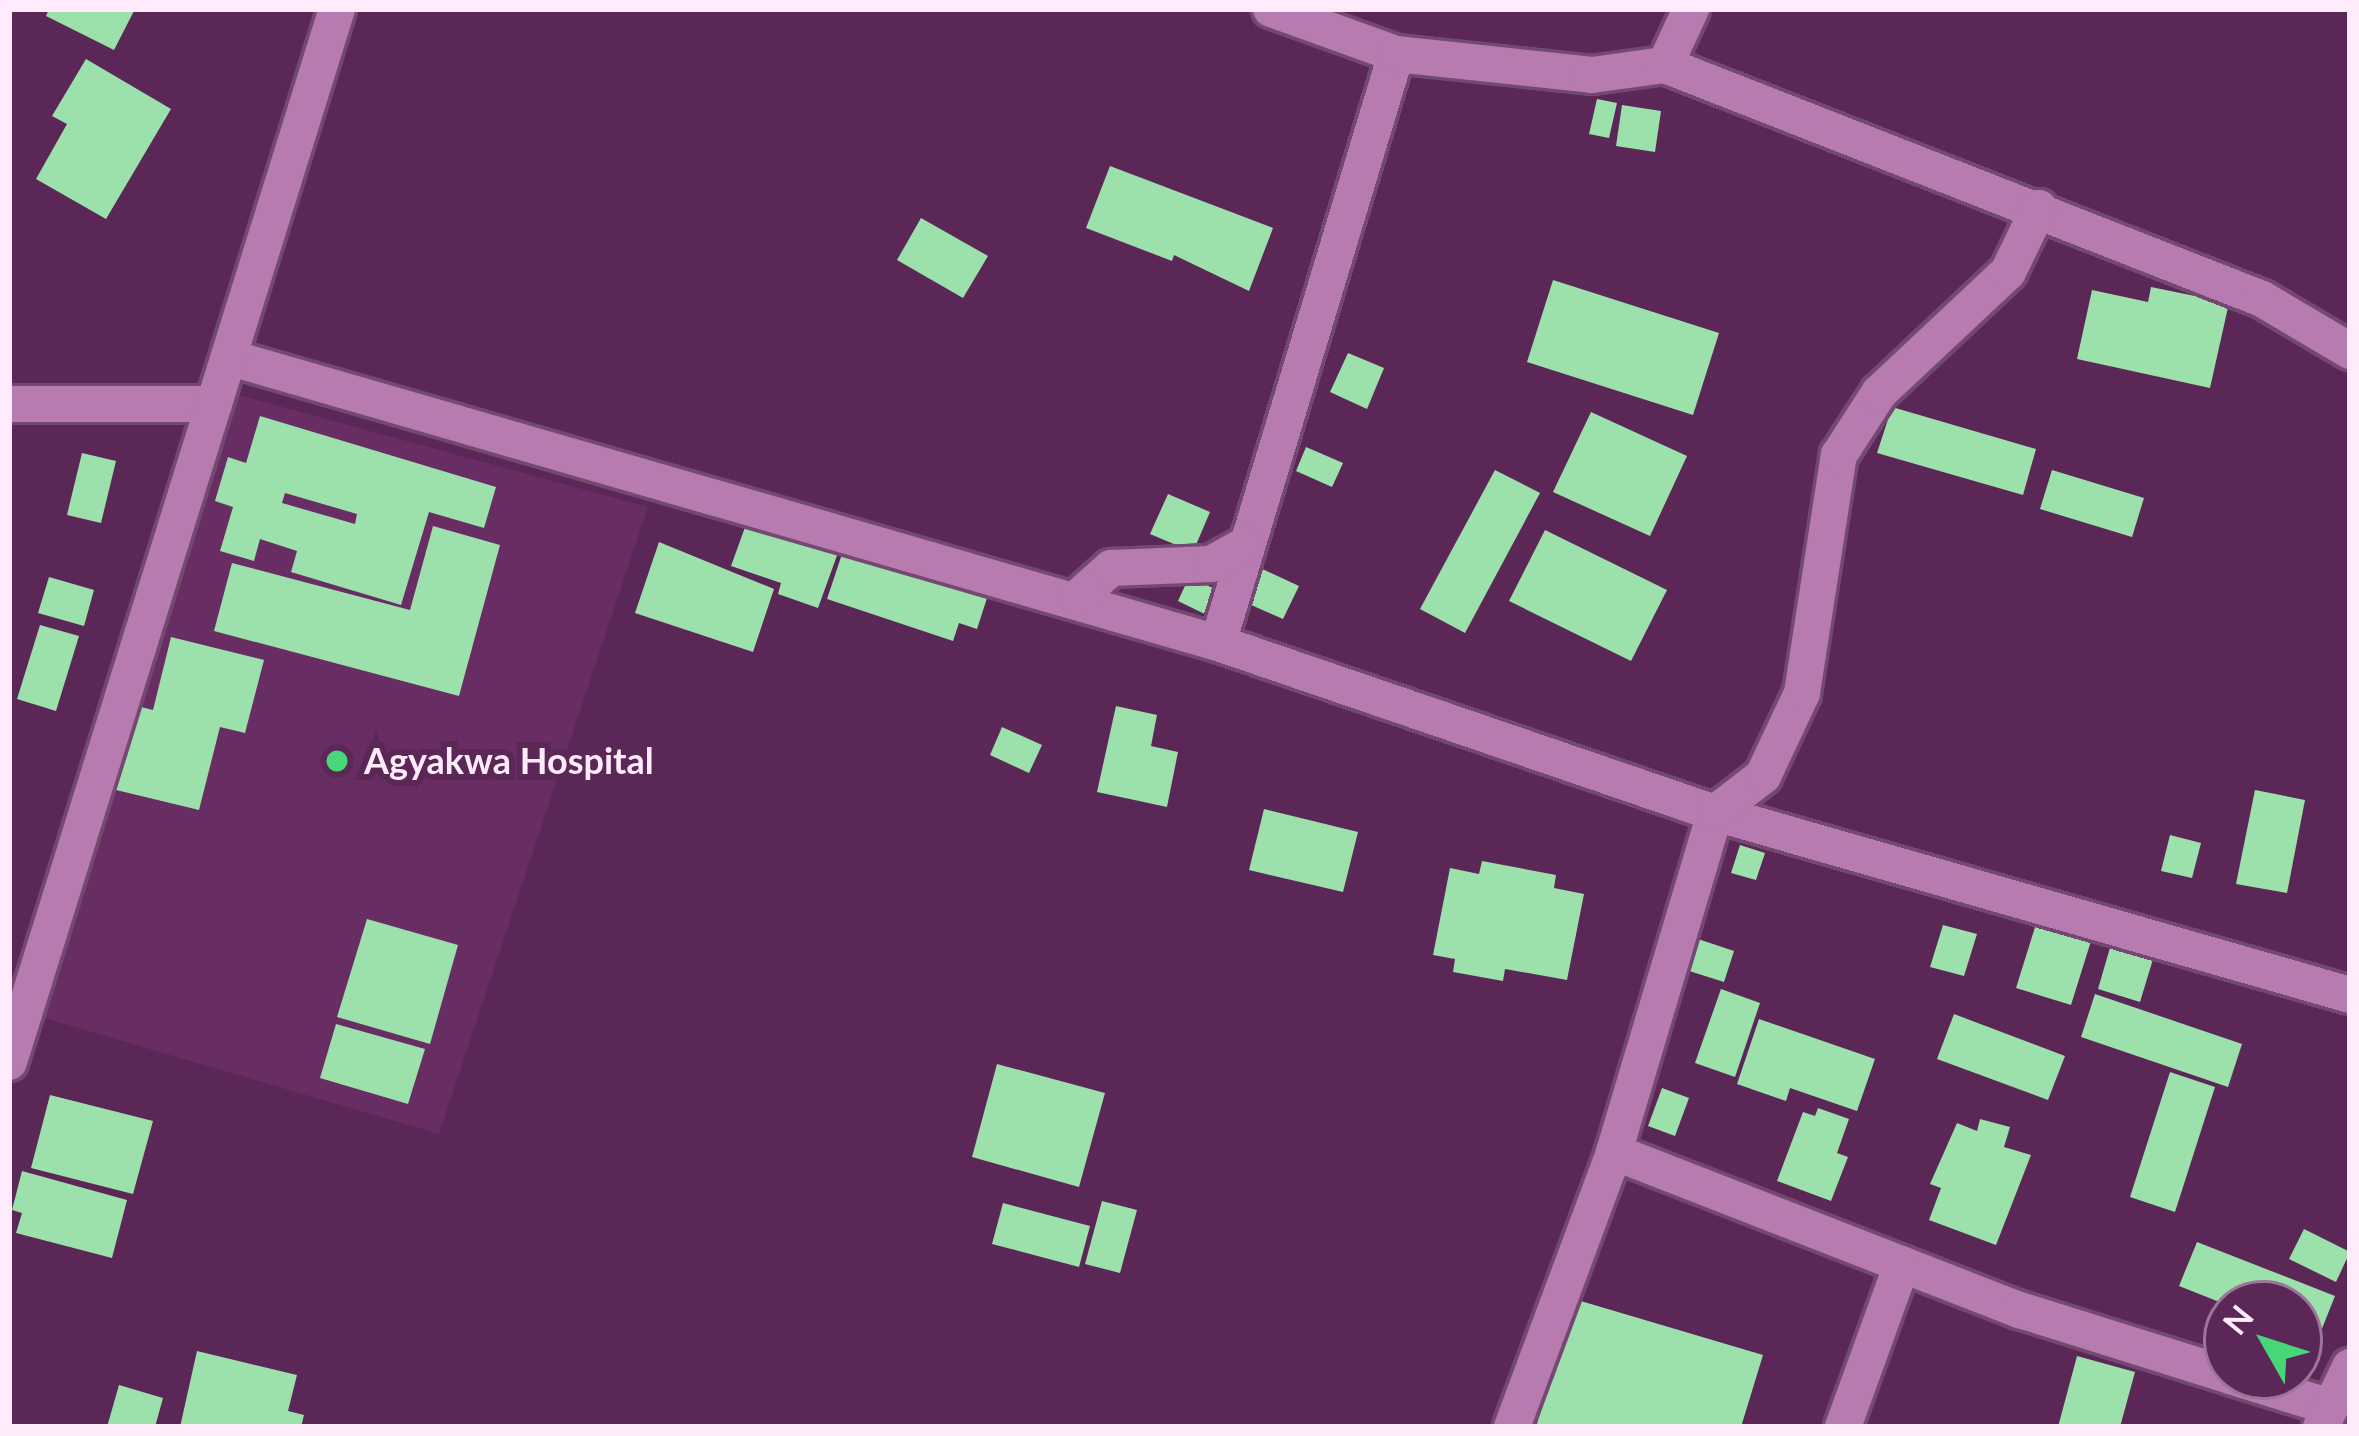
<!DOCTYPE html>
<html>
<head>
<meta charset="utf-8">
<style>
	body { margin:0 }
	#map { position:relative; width:2359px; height:1436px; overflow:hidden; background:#5b2756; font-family:Lato,sans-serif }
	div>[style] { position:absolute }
	.built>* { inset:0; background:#682d63 }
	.building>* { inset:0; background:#9ce1ac }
	.roads { filter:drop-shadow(3px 0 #744971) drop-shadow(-3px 0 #744971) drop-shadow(0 3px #744971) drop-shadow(0 -3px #744971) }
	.street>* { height:36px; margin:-18px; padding:0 18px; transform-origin:18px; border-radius:18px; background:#b77baf }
	.dots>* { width:33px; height:33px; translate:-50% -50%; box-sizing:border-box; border:6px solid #5b2756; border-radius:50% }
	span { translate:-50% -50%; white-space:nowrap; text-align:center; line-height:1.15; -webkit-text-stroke:12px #5b2756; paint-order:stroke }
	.poi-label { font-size:36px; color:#ffebfb; font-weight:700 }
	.left { translate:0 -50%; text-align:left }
	.frame { position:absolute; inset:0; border:12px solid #ffebfb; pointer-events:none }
	.north { position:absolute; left:2203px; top:1280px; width:120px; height:120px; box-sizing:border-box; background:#5b2756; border:3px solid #9d7598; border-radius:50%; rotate:309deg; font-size:33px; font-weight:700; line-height:48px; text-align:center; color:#ffebfb }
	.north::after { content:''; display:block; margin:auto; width:42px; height:54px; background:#47d779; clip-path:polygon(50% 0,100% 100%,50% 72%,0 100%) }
</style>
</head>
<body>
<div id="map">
	<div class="built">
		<div style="clip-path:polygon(224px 391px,648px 507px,439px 1134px,34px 1015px)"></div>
	</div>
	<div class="building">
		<div style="clip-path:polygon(49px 9px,135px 9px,114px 50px,46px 16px)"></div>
		<div style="clip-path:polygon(86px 59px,171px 109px,106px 219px,36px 179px,67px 124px,52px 116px)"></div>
		<div style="clip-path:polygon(1597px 99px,1617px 103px,1609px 138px,1589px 134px)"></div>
		<div style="clip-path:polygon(1622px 105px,1661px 111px,1655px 152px,1616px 146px)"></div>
		<div style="clip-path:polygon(1110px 166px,1273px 228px,1249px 291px,1174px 255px,1172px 261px,1086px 228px)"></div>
		<div style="clip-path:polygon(921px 218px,988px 256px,963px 298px,897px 260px)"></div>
		<div style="clip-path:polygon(1553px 280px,1719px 333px,1693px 415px,1527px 362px)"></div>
		<div style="clip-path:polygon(2151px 287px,2229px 303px,2210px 388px,2077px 359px,2092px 290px,2148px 302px)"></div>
		<div style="clip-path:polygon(1348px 353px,1384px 368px,1367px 409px,1330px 392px)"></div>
		<div style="clip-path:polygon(1892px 407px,2036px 449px,2023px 495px,1877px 453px)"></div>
		<div style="clip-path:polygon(1591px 412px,1687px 456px,1650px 536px,1553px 492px)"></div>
		<div style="clip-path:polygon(evenodd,260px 416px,496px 487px,484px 528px,429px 512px,401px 605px,291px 572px,297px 551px,260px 539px,254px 561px,220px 551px,233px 507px,215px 501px,228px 457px,246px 463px,260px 416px,285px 493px,357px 514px,355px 524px,282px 503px,285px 493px)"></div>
		<div style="clip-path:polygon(1306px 447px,1343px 463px,1332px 487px,1296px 471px)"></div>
		<div style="clip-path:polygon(82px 453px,116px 461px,101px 523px,67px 515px)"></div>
		<div style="clip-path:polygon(1495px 470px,1540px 493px,1465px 633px,1420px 609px)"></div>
		<div style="clip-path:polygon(2052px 470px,2144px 498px,2132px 537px,2040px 509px)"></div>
		<div style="clip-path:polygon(1168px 494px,1210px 512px,1193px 552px,1150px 534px)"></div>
		<div style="clip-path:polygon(748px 519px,839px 550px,818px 608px,778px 594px,781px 583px,731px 566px)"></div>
		<div style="clip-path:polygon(433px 526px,500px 545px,459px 696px,214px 631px,232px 563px,410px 610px)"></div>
		<div style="clip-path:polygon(1545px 530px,1667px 590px,1631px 661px,1509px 601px)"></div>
		<div style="clip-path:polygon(659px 542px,774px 589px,753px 652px,635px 613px)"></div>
		<div style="clip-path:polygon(844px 548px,988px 595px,977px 629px,959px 623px,953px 641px,827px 599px)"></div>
		<div style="clip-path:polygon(1256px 566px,1299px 586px,1283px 619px,1240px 600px)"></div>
		<div style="clip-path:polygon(49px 577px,94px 590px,84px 626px,38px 613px)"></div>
		<div style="clip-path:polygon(1189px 577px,1226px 594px,1215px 619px,1178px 601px)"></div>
		<div style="clip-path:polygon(40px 625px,79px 636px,56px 711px,17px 699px)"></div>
		<div style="clip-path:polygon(171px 637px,264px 660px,245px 733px,220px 727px,199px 810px,112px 789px,133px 705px,153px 710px)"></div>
		<div style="clip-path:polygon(1116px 706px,1157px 715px,1151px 746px,1178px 752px,1167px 807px,1097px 792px)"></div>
		<div style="clip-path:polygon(1002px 727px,1042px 745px,1029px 773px,990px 755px)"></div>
		<div style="clip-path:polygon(2255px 790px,2305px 800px,2287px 893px,2236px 884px)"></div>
		<div style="clip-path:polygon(1264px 809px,1358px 832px,1343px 892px,1249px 870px)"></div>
		<div style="clip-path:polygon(2170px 835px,2201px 843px,2192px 878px,2161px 871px)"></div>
		<div style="clip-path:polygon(1740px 845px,1765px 853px,1756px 880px,1731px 873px)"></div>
		<div style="clip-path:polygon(1482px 861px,1556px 875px,1554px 888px,1584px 894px,1567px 980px,1505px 969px,1503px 981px,1453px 972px,1455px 959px,1433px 955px,1450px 868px,1479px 874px)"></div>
		<div style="clip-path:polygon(367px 919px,458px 945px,430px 1044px,337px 1017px)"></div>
		<div style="clip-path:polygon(2036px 924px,2091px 941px,2071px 1005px,2016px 988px)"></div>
		<div style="clip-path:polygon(1943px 925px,1977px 934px,1964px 976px,1930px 967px)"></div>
		<div style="clip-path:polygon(2114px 934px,2157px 946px,2140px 1002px,2098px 989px)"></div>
		<div style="clip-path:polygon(1695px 938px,1734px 951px,1724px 982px,1686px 970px)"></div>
		<div style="clip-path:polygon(1721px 989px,1760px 1003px,1735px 1077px,1695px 1063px)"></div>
		<div style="clip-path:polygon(2095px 994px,2242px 1044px,2228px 1087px,2081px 1037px)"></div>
		<div style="clip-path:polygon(1954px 1014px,2065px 1056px,2048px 1100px,1937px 1059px)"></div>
		<div style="clip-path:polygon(1759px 1019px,1875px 1059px,1857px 1111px,1790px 1088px,1786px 1101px,1737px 1084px)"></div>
		<div style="clip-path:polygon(336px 1024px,425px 1049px,408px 1104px,320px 1078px)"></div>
		<div style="clip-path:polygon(997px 1064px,1105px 1093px,1079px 1187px,972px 1157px)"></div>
		<div style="clip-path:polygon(2170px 1072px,2215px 1087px,2175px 1212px,2130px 1197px)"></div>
		<div style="clip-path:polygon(1662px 1088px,1689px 1098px,1675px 1136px,1648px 1126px)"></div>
		<div style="clip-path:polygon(50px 1095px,153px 1121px,133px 1194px,31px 1168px)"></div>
		<div style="clip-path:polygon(1818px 1108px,1849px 1119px,1837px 1153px,1848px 1157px,1831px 1201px,1777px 1181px,1803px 1112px,1815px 1116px)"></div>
		<div style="clip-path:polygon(1980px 1119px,2010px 1127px,2004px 1147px,2031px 1155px,1996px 1245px,1929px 1220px,1941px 1188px,1930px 1184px,1957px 1123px,1977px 1131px)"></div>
		<div style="clip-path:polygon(22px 1171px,127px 1200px,112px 1258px,16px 1233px,22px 1213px,12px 1210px)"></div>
		<div style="clip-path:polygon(1102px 1201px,1137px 1210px,1120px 1273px,1085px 1264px)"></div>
		<div style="clip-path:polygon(1003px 1203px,1090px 1226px,1079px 1267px,992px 1244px)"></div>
		<div style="clip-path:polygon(2304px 1229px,2350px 1252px,2336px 1282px,2289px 1259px)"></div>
		<div style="clip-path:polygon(2197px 1242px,2335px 1296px,2317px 1341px,2299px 1334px,2299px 1304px,2227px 1305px,2179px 1286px)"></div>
		<div style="clip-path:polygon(1574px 1299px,1763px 1355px,1741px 1427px,1536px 1427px)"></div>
		<div style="clip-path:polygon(197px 1351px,297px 1375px,288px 1411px,304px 1415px,301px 1427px,180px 1427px)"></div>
		<div style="clip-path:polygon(2077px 1356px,2135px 1372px,2120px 1427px,2058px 1427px)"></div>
		<div style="clip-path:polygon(119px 1385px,163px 1398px,155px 1427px,107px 1427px)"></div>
	</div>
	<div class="roads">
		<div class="street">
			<div style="left:1271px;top:9px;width:133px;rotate:19.8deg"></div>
			<div style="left:1665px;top:65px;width:641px;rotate:21.4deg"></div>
			<div style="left:2262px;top:299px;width:102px;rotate:30.6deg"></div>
			<div style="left:231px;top:358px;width:1027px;rotate:16.11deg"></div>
			<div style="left:1218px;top:643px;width:615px;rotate:-73.18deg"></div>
			<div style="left:1396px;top:54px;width:197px;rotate:6.1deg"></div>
			<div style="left:1592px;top:75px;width:74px;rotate:-7.8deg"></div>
			<div style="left:1665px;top:65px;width:62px;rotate:-65.1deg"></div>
			<div style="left:9px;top:404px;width:205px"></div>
			<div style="left:1074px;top:601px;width:50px;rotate:-41.7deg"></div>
			<div style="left:1111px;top:568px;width:100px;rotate:-2.3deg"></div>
			<div style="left:1211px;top:564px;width:39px;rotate:-29deg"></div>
			<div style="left:1218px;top:643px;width:525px;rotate:18.88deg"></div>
			<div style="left:1715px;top:813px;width:661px;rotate:15.99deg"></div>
			<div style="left:9px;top:1062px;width:1103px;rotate:-72.7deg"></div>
			<div style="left:1614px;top:1152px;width:436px;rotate:21.3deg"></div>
			<div style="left:2020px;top:1310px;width:217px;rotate:17.4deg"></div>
			<div style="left:2230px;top:1376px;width:105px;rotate:17.2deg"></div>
			<div style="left:1512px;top:1427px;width:293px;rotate:-69.6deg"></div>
			<div style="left:1614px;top:1152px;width:354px;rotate:-73.4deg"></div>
			<div style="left:1715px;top:813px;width:61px;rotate:-37.6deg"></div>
			<div style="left:1763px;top:776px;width:92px;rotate:-64.8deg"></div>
			<div style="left:1802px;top:693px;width:241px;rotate:-81.2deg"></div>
			<div style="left:1839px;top:455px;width:74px;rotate:-57.2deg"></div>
			<div style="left:1879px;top:393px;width:177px;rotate:-43.2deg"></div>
			<div style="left:2008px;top:272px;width:71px;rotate:-64.2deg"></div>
			<div style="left:1843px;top:1427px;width:173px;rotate:-70.1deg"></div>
			<div style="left:2321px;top:1427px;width:67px;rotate:-64.2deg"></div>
		</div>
	</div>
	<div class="dots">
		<div style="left:337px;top:761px;background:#47d779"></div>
	</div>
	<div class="poi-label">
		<span class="left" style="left:364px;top:761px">Agyakwa Hospital</span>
	</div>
	<div class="frame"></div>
	<div class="north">N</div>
</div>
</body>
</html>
